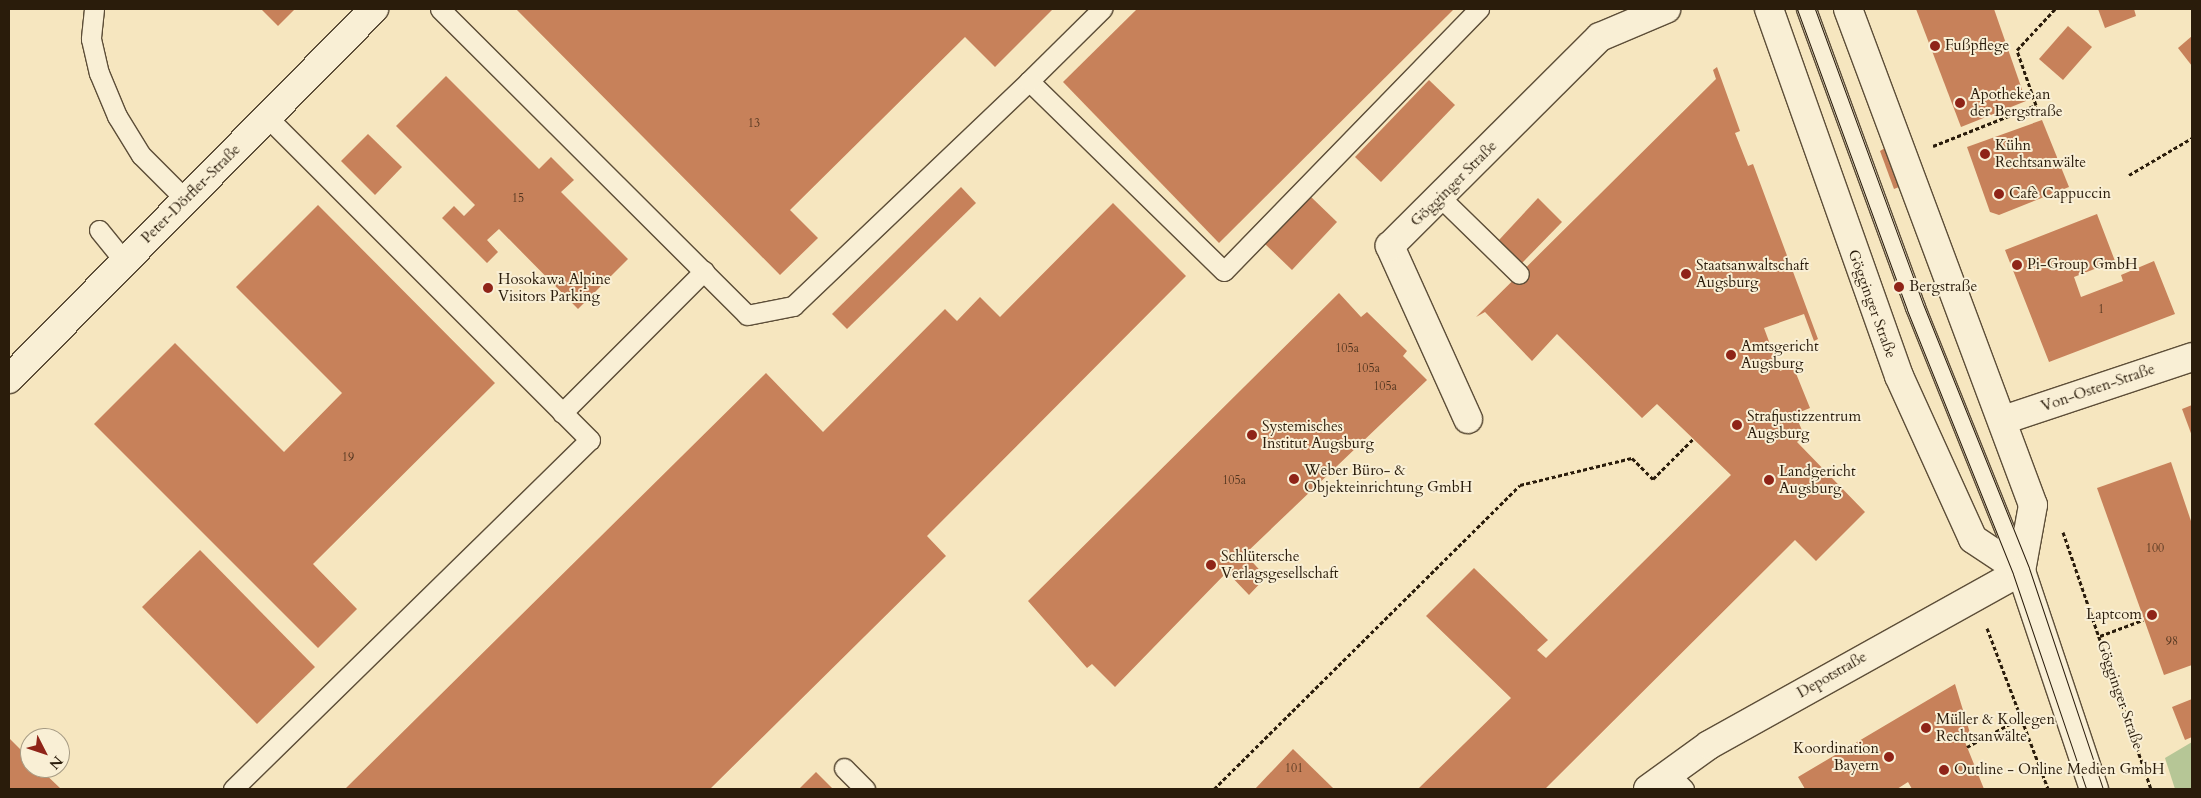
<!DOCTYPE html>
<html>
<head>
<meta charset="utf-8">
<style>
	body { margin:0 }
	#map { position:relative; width:2201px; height:798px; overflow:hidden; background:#f6e6bf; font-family:Cardo,serif }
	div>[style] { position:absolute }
	.green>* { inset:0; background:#b6c696 }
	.building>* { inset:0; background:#c7815a }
	.path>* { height:3px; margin-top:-1.5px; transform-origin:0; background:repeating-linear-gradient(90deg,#2a1c0b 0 4px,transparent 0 6.5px) }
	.roads { filter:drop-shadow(1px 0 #5d4e38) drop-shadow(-1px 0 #5d4e38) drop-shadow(0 1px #5d4e38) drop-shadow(0 -1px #5d4e38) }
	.lane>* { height:19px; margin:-9.5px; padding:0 9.5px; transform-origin:9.5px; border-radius:9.5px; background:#f9efd5 }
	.street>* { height:28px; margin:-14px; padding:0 14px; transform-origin:14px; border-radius:14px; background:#f9efd5 }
	.secondary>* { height:28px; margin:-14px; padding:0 14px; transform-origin:14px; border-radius:14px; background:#f9efd5 }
	.tram>* { height:1px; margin:-0.5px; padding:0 0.5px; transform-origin:0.5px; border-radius:0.5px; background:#2a1c0b }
	.dots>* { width:14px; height:14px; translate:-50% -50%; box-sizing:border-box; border:2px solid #f9efd5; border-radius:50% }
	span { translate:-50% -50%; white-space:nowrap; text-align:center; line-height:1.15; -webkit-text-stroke:4px #f9efd5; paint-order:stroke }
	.number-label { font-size:12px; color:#51351f }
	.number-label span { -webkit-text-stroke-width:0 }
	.poi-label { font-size:15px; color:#2a1c0b }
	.left { translate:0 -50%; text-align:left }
	.right { translate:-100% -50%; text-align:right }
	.street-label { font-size:15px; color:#2a1c0b }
	.frame { position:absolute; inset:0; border:10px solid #2a1c0b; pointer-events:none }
	.north { position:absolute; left:20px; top:728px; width:50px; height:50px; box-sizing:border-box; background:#f9efd5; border:1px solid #a69b84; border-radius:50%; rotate:131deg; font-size:14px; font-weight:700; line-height:20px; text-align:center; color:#2a1c0b }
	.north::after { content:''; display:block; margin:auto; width:18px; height:22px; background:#8f2418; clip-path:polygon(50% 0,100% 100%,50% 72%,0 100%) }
</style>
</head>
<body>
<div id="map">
	<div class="green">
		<div style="clip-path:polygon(2192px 742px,2192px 789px,2175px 789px,2165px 758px)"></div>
	</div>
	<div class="building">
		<div style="clip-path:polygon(261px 9px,295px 9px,278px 26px)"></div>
		<div style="clip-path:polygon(516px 9px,1053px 9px,995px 67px,965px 37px,790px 210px,818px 238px,780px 275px)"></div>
		<div style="clip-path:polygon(1137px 9px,1454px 9px,1219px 243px,1063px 82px)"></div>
		<div style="clip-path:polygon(1916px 9px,1994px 9px,2026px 101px,1961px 127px)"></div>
		<div style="clip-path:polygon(2098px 9px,2134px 9px,2136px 16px,2105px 28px)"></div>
		<div style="clip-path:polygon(2068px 26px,2092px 47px,2063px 80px,2039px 59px)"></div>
		<div style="clip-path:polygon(2192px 36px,2192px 66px,2178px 48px)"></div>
		<div style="clip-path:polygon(1717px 67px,1740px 131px,1735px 133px,1748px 166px,1753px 164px,1818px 339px,1814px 341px,1804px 314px,1764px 328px,1780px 371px,1793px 366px,1810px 408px,1795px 414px,1804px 435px,1797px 442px,1865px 512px,1816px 561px,1795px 540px,1545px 789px,1418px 789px,1511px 698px,1426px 616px,1474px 568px,1548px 640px,1537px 650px,1546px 658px,1731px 475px,1657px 404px,1642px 418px,1557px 334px,1532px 361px,1485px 312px,1476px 317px,1716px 79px,1713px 70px)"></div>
		<div style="clip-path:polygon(446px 76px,539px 169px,551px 157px,574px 180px,561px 192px,628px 259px,578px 309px,499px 229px,487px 240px,498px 252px,487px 263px,442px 218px,454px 206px,464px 216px,475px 205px,396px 126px)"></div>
		<div style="clip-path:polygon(1429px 80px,1455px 105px,1381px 182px,1355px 157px)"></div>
		<div style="clip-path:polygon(2042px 120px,2069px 187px,1999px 215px,1990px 212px,1967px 147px)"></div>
		<div style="clip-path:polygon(368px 134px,402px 167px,375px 195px,341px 161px)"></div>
		<div style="clip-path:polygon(1885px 148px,1899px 187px,1894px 189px,1880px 151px)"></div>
		<div style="clip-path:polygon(961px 187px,976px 203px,847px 329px,832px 314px)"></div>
		<div style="clip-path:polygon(1309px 195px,1337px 222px,1292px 270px,1264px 243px)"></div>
		<div style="clip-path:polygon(1538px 198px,1562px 222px,1522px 263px,1499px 240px)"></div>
		<div style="clip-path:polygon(1113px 203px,1186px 276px,927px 536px,946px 556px,710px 789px,345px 789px,766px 373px,823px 432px,945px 309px,957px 321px,980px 297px,1000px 317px)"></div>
		<div style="clip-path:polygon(318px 205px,495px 383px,313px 564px,357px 609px,318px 648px,94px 424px,175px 343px,284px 452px,342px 393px,236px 287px)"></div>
		<div style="clip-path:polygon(2097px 214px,2115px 261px,2074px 277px,2081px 297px,2123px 281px,2121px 275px,2154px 261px,2175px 314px,2049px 362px,2005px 250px)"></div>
		<div style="clip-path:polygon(1339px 293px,1361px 317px,1367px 312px,1407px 351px,1403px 356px,1427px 380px,1245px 554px,1266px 577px,1249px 595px,1227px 572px,1115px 687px,1092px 664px,1087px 668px,1028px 601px)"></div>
		<div style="clip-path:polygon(2192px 405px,2192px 436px,2182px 409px)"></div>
		<div style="clip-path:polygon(2171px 462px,2192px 524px,2192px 665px,2164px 675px,2097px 488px)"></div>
		<div style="clip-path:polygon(200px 550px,315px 667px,257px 724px,142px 607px)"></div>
		<div style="clip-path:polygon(1955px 684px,1970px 733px,1963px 737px,1984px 789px,1912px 789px,1908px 782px,1897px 789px,1805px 789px,1798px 777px)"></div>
		<div style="clip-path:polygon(2192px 699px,2192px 737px,2185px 740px,2172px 707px)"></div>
		<div style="clip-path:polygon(9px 738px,30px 759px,30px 768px,39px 768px,61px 789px,9px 789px)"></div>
		<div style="clip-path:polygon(1293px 749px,1334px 789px,1255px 789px)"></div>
		<div style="clip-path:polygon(816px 772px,833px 789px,799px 789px)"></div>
	</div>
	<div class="path">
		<div style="left:1933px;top:146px;width:111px;rotate:-21.7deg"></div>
		<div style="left:2036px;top:105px;width:58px;rotate:-109.1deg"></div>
		<div style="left:2017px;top:50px;width:56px;rotate:-47.2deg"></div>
		<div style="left:2129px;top:175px;width:73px;rotate:-30.4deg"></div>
		<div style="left:2063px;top:532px;width:272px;rotate:71.1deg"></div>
		<div style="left:1987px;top:628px;width:172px;rotate:69.2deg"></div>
		<div style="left:2100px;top:636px;width:46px;rotate:-20.4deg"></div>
		<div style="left:1967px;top:747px;width:64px;rotate:-28.2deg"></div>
		<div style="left:1214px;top:789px;width:431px;rotate:-44.8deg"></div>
		<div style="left:1520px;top:485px;width:115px;rotate:-13.6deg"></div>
		<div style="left:1632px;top:458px;width:30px;rotate:45deg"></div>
		<div style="left:1653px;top:479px;width:58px;rotate:-45deg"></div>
	</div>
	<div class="roads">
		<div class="lane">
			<div style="left:94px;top:9px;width:30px;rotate:96deg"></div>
			<div style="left:91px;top:39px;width:35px;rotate:77deg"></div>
			<div style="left:99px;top:73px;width:47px;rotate:67.3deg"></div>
			<div style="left:117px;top:116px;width:46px;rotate:58.4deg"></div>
			<div style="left:141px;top:155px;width:62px;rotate:45deg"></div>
			<div style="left:440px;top:9px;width:433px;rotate:44.9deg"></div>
			<div style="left:747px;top:315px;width:47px;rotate:-11.1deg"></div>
			<div style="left:793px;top:306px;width:326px;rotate:-43.6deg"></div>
			<div style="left:1029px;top:81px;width:272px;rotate:44.3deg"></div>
			<div style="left:1224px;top:271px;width:366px;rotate:-45.8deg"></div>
			<div style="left:1806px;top:9px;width:317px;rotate:69.9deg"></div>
			<div style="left:1915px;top:307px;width:284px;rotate:68.1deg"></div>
			<div style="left:1029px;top:81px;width:103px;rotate:-44.6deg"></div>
			<div style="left:1440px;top:197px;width:110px;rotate:44.3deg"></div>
			<div style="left:99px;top:230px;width:40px;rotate:51deg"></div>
			<div style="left:562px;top:413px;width:201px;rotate:-45deg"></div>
			<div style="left:844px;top:768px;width:30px;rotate:45deg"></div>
			<div style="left:1667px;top:772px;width:24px;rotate:45deg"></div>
			<div style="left:233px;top:789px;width:499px;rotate:-44.4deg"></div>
			<div style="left:590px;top:440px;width:455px;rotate:-135deg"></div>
		</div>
		<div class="street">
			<div style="left:9px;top:379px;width:520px;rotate:-45.39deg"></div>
			<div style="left:1468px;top:419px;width:190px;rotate:-114.3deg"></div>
			<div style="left:1390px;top:246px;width:296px;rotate:-44.9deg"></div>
			<div style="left:1600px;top:37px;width:72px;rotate:-23deg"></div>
			<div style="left:2003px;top:420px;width:199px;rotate:-18.4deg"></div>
			<div style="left:1648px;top:789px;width:75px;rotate:-35.8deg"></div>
			<div style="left:1709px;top:745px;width:357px;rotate:-29.1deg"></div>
		</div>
		<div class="secondary">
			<div style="left:1769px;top:9px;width:389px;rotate:70.5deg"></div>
			<div style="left:1899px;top:376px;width:179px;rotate:65.6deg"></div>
			<div style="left:1973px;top:539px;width:58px;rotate:33.7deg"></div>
			<div style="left:1848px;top:9px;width:529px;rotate:69.55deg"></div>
			<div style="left:2033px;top:505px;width:67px;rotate:100.3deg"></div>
			<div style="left:2021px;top:571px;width:230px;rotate:71.5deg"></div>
		</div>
	</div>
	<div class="tram">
		<div style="left:1797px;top:9px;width:320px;rotate:69.9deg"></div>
		<div style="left:1907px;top:310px;width:284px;rotate:68.1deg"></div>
		<div style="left:2013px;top:574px;width:227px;rotate:71.2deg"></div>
		<div style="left:1815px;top:9px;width:314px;rotate:69.9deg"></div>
		<div style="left:1923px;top:304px;width:284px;rotate:68.1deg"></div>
		<div style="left:2029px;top:568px;width:233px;rotate:71.5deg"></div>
	</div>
	<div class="dots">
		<div style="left:1935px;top:46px;background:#8f2418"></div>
		<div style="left:1960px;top:103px;background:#8f2418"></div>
		<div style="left:1985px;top:154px;background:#8f2418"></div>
		<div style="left:1999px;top:194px;background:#8f2418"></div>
		<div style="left:2017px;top:265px;background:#8f2418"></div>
		<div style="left:1686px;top:274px;background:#8f2418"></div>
		<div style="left:1899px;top:287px;background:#8f2418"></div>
		<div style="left:488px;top:288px;background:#8f2418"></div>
		<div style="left:1731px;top:355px;background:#8f2418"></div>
		<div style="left:1737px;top:425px;background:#8f2418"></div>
		<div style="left:1252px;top:435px;background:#8f2418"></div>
		<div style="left:1294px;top:479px;background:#8f2418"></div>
		<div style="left:1769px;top:480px;background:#8f2418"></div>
		<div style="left:1211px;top:565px;background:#8f2418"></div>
		<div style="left:2152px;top:615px;background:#8f2418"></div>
		<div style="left:1926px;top:728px;background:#8f2418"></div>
		<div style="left:1889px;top:757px;background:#8f2418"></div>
		<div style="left:1944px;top:770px;background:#8f2418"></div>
	</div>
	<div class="number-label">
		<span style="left:754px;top:124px">13</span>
		<span style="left:518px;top:199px">15</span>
		<span style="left:2101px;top:310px">1</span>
		<span style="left:1347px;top:349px">105a</span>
		<span style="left:1368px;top:369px">105a</span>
		<span style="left:1385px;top:387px">105a</span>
		<span style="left:348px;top:458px">19</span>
		<span style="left:1234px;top:481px">105a</span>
		<span style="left:2155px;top:549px">100</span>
		<span style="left:2172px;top:642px">98</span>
		<span style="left:1294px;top:769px">101</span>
	</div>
	<div class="poi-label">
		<span class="left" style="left:1945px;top:46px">Fußpflege</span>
		<span class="left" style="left:1970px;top:103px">Apotheke an<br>der Bergstraße</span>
		<span class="left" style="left:1995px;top:154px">Kühn<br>Rechtsanwälte</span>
		<span class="left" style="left:2009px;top:194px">Cafè Cappuccin</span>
		<span class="left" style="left:1696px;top:274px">Staatsanwaltschaft<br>Augsburg</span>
		<span class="left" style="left:2027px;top:265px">Pi-Group GmbH</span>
		<span class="left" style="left:498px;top:288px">Hosokawa Alpine<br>Visitors Parking</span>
		<span class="left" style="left:1909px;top:287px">Bergstraße</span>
		<span class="left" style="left:1741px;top:355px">Amtsgericht<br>Augsburg</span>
		<span class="left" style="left:1747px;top:425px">Strafjustizzentrum<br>Augsburg</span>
		<span class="left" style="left:1262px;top:435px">Systemisches<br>Institut Augsburg</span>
		<span class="left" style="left:1304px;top:479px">Weber Büro- &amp;<br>Objekteinrichtung GmbH</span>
		<span class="left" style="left:1779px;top:480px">Landgericht<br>Augsburg</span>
		<span class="left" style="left:1221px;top:565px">Schlütersche<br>Verlagsgesellschaft</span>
		<span class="right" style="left:2142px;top:615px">Laptcom</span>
		<span class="left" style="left:1936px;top:728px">Müller &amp; Kollegen<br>Rechtsanwälte</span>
		<span class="right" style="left:1879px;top:757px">Koordination<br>Bayern</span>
		<span class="left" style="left:1954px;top:770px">Outline - Online Medien GmbH</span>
	</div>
	<div class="street-label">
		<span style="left:1454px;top:184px;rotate:-45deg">Gögginger Straße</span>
		<span style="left:191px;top:194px;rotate:-45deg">Peter-Dörfler-Straße</span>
		<span style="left:1872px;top:304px;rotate:70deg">Gögginger Straße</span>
		<span style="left:2098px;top:388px;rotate:-19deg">Von-Osten-Straße</span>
		<span style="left:1832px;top:675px;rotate:-30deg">Depotstraße</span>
		<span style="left:2120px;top:695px;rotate:71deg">Gögginger Straße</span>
	</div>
	<div class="frame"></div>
	<div class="north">N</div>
</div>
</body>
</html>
